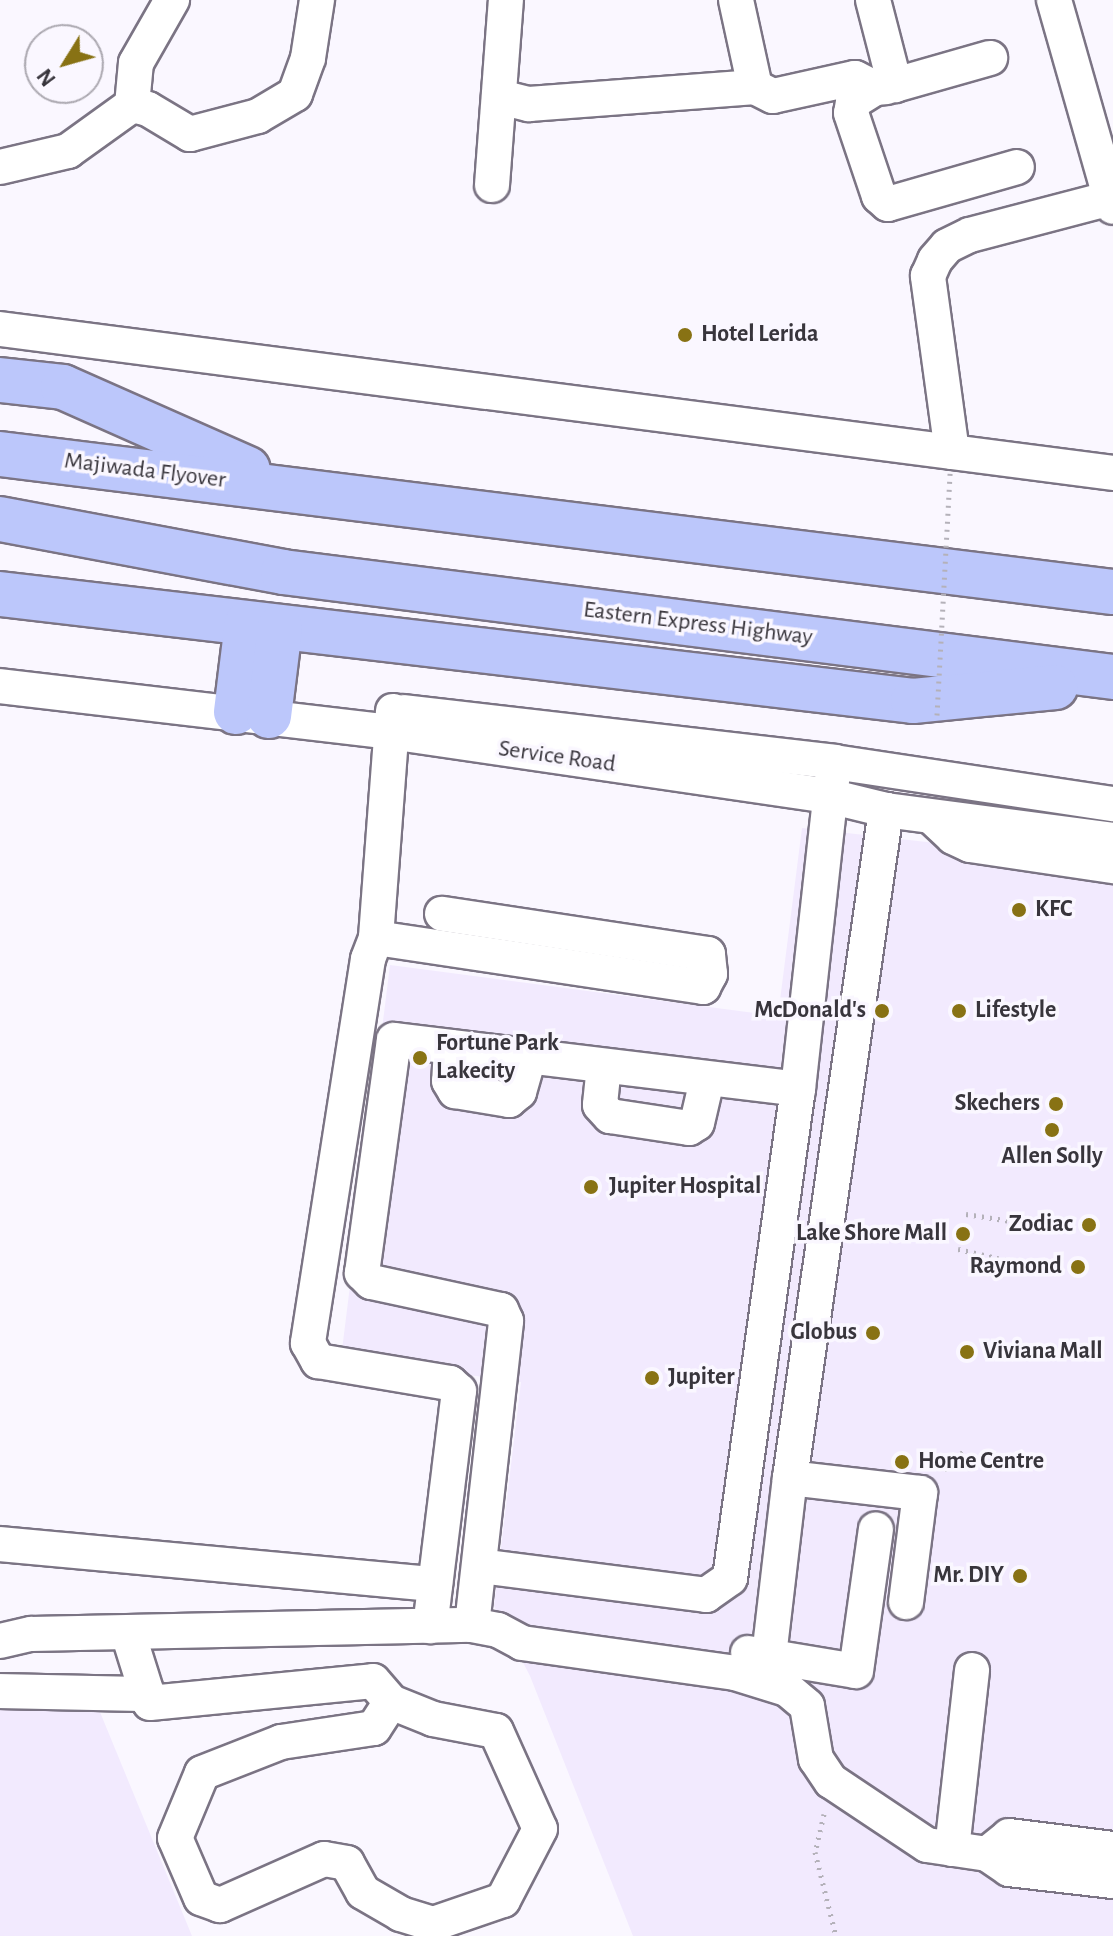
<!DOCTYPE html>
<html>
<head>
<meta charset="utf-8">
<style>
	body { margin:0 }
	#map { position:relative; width:1113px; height:1936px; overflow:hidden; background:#faf7ff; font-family:"Alegreya Sans",sans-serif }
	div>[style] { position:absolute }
	.built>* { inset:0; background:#f2eafe }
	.path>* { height:5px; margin-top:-2.5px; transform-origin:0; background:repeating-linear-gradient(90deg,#b4b1b9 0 2px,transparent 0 8px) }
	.roads { filter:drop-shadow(2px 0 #7b7484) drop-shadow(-2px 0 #7b7484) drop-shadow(0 2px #7b7484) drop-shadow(0 -2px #7b7484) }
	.minor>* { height:34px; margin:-17px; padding:0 17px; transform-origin:17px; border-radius:17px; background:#fff }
	.highway>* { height:44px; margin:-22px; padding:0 22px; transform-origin:22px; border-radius:22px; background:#bcc7fb }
	.path-bridge>* { height:5px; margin-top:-2.5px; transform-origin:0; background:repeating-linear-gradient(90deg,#b4b1b9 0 2px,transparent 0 8px) }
	.dots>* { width:22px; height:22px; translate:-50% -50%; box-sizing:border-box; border:4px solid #faf7ff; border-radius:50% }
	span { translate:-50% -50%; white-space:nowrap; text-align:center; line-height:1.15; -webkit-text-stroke:7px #faf7ff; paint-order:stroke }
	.poi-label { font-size:24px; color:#38353c; font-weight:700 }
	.left { translate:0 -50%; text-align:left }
	.right { translate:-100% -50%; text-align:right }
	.street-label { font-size:24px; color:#38353c }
	.north { position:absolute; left:24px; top:24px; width:80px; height:80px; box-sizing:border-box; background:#faf7ff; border:2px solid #aca9b1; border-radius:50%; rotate:233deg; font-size:22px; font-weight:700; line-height:32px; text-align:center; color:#38353c }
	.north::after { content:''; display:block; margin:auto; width:28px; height:36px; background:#887214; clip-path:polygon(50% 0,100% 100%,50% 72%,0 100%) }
</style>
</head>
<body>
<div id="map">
	<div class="built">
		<div style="clip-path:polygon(802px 828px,1113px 863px,1113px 1936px,633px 1936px,530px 1676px,494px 1606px,521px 1382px,341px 1358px,390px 965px,778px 1016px)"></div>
		<div style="clip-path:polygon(0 1680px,93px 1695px,192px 1936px,0 1936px)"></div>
	</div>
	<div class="path">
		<div style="left:966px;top:1214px;width:78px;rotate:8.9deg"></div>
		<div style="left:958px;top:1249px;width:80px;rotate:13deg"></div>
		<div style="left:944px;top:1470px;width:28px;rotate:-44deg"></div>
		<div style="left:824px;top:1814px;width:39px;rotate:103deg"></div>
		<div style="left:815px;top:1852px;width:87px;rotate:76deg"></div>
	</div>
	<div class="roads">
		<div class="minor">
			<div style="left:736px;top:0;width:89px;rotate:77.7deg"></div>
			<div style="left:755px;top:87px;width:20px;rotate:27deg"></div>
			<div style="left:773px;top:96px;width:84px;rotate:-12.4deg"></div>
			<div style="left:855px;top:78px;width:22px;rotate:27deg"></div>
			<div style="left:875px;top:88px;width:12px;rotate:-5deg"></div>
			<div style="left:873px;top:0;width:88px;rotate:75.5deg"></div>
			<div style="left:895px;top:85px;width:99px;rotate:-15.9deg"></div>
			<div style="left:1054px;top:0;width:215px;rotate:74.1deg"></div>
			<div style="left:875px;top:88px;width:26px;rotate:148deg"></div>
			<div style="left:853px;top:102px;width:11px;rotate:100deg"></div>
			<div style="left:851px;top:113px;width:88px;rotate:71.4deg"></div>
			<div style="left:879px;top:196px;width:12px;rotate:42deg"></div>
			<div style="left:888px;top:204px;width:134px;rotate:-16deg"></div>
			<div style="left:500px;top:97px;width:30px;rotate:14deg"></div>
			<div style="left:529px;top:104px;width:227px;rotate:-4.3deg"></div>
			<div style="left:132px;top:105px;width:42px;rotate:-84.6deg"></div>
			<div style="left:136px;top:63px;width:73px;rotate:-60.3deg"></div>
			<div style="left:0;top:167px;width:70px;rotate:-13.2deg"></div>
			<div style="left:68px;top:151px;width:79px;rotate:-35.7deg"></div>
			<div style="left:132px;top:105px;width:16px;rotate:14deg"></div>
			<div style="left:148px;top:109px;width:49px;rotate:30.8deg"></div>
			<div style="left:190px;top:134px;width:70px;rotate:-14.8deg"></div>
			<div style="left:258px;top:116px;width:43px;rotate:-30.7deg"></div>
			<div style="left:295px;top:94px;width:38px;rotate:-70deg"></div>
			<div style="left:308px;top:58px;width:59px;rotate:-81.2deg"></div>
			<div style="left:492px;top:185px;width:186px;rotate:-85.7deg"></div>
			<div style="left:0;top:329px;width:1122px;rotate:7.37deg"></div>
			<div style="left:952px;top:452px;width:178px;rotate:-97.8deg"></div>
			<div style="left:928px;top:276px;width:17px;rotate:-66deg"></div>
			<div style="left:935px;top:260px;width:18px;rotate:-49deg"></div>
			<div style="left:947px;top:246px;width:25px;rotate:-26deg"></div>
			<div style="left:970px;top:235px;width:146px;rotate:-14.7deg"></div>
			<div style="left:0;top:686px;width:393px;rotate:6.7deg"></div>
			<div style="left:390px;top:732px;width:448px;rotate:8.3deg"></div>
			<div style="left:833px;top:797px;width:55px;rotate:13.8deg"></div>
			<div style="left:886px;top:810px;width:229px;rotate:7.5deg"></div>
			<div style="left:393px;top:711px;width:228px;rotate:94.3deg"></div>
			<div style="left:376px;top:938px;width:22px;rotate:111deg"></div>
			<div style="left:368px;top:959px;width:389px;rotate:98.9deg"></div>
			<div style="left:308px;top:1343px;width:21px;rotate:61deg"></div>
			<div style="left:318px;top:1361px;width:134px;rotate:9.5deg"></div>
			<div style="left:450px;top:1383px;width:12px;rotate:42deg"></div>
			<div style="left:459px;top:1391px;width:237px;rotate:97deg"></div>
			<div style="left:404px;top:712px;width:433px;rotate:6.6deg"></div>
			<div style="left:834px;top:762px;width:282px;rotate:8.6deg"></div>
			<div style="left:934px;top:819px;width:26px;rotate:43deg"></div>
			<div style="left:953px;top:837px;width:19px;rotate:25deg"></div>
			<div style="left:970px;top:845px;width:145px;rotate:8.4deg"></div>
			<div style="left:376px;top:938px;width:331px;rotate:8.5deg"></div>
			<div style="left:703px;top:987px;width:15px;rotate:-62deg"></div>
			<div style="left:710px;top:974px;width:20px;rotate:-96deg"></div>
			<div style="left:708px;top:954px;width:269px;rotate:-171.4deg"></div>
			<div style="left:451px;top:1047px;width:34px;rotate:93deg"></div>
			<div style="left:449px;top:1081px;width:12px;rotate:59deg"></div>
			<div style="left:455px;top:1091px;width:55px;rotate:9.5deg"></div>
			<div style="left:509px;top:1100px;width:13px;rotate:-39deg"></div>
			<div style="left:519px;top:1092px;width:36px;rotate:-74deg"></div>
			<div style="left:604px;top:1066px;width:39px;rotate:96deg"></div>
			<div style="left:600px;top:1105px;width:15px;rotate:48deg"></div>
			<div style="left:610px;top:1116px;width:80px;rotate:8.6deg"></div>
			<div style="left:689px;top:1128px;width:9px;rotate:-32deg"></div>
			<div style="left:697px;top:1123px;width:44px;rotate:-76.9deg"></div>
			<div style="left:790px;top:1478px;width:131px;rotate:6.6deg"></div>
			<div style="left:920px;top:1493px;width:110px;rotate:97.3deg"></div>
			<div style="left:0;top:1544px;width:437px;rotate:5.3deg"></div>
			<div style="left:480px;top:1566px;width:228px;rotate:7.3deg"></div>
			<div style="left:706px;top:1595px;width:29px;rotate:-35deg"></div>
			<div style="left:730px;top:1578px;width:494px;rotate:-82.1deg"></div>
			<div style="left:472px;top:1625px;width:306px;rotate:-83.6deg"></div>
			<div style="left:506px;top:1321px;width:12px;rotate:-114deg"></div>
			<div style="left:501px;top:1310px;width:133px;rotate:-167.8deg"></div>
			<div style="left:371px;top:1282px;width:13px;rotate:-135deg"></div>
			<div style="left:362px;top:1273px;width:235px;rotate:-82.2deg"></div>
			<div style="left:394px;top:1040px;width:407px;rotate:6.9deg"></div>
			<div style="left:798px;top:1089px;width:329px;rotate:-83.7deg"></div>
			<div style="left:128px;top:1633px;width:73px;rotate:72.6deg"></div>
			<div style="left:150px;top:1703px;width:224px;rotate:-5.6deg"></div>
			<div style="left:373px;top:1681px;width:28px;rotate:49deg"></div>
			<div style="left:391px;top:1702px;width:45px;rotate:22deg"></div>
			<div style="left:433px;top:1719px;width:64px;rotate:10.8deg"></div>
			<div style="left:496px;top:1731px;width:107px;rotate:65.8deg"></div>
			<div style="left:540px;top:1829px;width:80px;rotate:117.5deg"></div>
			<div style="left:503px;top:1900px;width:74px;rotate:161.1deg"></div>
			<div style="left:433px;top:1924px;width:34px;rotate:-163deg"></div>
			<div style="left:401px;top:1914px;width:44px;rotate:-149.9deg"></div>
			<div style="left:363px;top:1892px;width:33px;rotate:-119deg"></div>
			<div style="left:347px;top:1863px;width:23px;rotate:-170deg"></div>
			<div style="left:324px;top:1859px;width:114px;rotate:156.1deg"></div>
			<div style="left:220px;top:1905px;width:20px;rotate:-160deg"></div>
			<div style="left:201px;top:1898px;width:65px;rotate:-113.4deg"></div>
			<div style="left:175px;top:1838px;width:70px;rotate:-67.4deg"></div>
			<div style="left:202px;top:1773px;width:85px;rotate:-21.4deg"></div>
			<div style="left:281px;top:1742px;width:94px;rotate:-8.6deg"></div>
			<div style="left:374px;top:1728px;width:31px;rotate:-57deg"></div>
			<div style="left:0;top:1641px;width:32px;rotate:-13deg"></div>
			<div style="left:31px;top:1634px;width:441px;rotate:-1.2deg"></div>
			<div style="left:472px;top:1625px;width:26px;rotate:11deg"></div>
			<div style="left:498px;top:1630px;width:27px;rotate:28deg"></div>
			<div style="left:522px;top:1643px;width:215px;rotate:8deg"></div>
			<div style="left:735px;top:1673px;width:54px;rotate:17.1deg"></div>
			<div style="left:787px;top:1689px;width:26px;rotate:40deg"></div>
			<div style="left:807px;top:1706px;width:54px;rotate:80.4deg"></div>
			<div style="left:816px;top:1759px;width:27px;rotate:56deg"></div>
			<div style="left:831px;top:1781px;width:115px;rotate:33.7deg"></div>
			<div style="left:927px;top:1845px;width:61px;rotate:8.5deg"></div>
			<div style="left:987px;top:1854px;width:27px;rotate:34deg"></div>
			<div style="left:1009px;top:1869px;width:105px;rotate:6.6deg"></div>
			<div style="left:748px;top:1653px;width:109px;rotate:9.5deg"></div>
			<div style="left:856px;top:1671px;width:143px;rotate:-82deg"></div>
			<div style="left:769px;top:1656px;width:179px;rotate:-83.3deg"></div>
			<div style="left:790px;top:1478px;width:675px;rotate:-81.82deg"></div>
			<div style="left:0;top:1691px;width:148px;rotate:1.2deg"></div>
			<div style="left:952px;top:1849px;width:180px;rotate:-83.6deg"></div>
			<div style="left:987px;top:1854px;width:28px;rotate:-39deg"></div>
			<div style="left:1009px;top:1836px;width:105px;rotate:7.1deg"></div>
		</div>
		<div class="highway">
			<div style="left:0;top:380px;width:63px;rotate:6.3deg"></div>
			<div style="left:63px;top:387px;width:202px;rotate:23.9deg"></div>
			<div style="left:0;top:454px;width:1122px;rotate:7.07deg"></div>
			<div style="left:0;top:519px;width:288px;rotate:10.6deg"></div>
			<div style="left:283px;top:572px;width:837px;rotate:7.21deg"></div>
			<div style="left:0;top:594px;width:919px;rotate:6.68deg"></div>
			<div style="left:913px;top:701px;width:143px;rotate:-5.6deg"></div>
			<div style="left:236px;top:712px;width:89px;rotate:-82.9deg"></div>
			<div style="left:269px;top:716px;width:89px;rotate:-82.9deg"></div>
		</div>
	</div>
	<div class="path-bridge">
		<div style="left:937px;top:715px;width:242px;rotate:-86.9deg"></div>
	</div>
	<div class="dots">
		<div style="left:685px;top:335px;background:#887214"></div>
		<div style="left:1019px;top:910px;background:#887214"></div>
		<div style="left:882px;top:1011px;background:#887214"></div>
		<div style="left:959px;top:1011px;background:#887214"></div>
		<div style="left:420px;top:1058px;background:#887214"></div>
		<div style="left:1056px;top:1104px;background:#887214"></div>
		<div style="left:1052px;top:1130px;background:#887214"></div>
		<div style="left:591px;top:1187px;background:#887214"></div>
		<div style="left:1089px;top:1225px;background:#887214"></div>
		<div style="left:963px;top:1234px;background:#887214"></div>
		<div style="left:1078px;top:1267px;background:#887214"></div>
		<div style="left:873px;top:1333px;background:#887214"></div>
		<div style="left:967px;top:1352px;background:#887214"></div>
		<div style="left:652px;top:1378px;background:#887214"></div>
		<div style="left:902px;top:1462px;background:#887214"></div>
		<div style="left:1020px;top:1576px;background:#887214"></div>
	</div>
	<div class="poi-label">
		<span class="left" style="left:701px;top:335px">Hotel Lerida</span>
		<span class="left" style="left:1035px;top:910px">KFC</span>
		<span class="right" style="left:866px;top:1011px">McDonald's</span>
		<span class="left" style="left:975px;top:1011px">Lifestyle</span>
		<span class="left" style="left:436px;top:1058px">Fortune Park<br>Lakecity</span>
		<span class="right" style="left:1040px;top:1104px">Skechers</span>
		<span style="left:1052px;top:1157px">Allen Solly</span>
		<span class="left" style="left:609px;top:1187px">Jupiter Hospital</span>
		<span class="right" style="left:1073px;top:1225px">Zodiac</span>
		<span class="right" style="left:947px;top:1234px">Lake Shore Mall</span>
		<span class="right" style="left:1062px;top:1267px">Raymond</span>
		<span class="right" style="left:857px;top:1333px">Globus</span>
		<span class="left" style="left:983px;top:1352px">Viviana Mall</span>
		<span class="left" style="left:668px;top:1378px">Jupiter</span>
		<span class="left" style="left:918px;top:1462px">Home Centre</span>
		<span class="right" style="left:1004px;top:1576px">Mr. DIY</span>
	</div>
	<div class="street-label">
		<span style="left:145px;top:471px;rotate:7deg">Majiwada Flyover</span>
		<span style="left:698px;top:624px;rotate:7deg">Eastern Express Highway</span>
		<span style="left:557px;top:757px;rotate:8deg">Service Road</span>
	</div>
	<div class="north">N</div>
</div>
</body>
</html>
